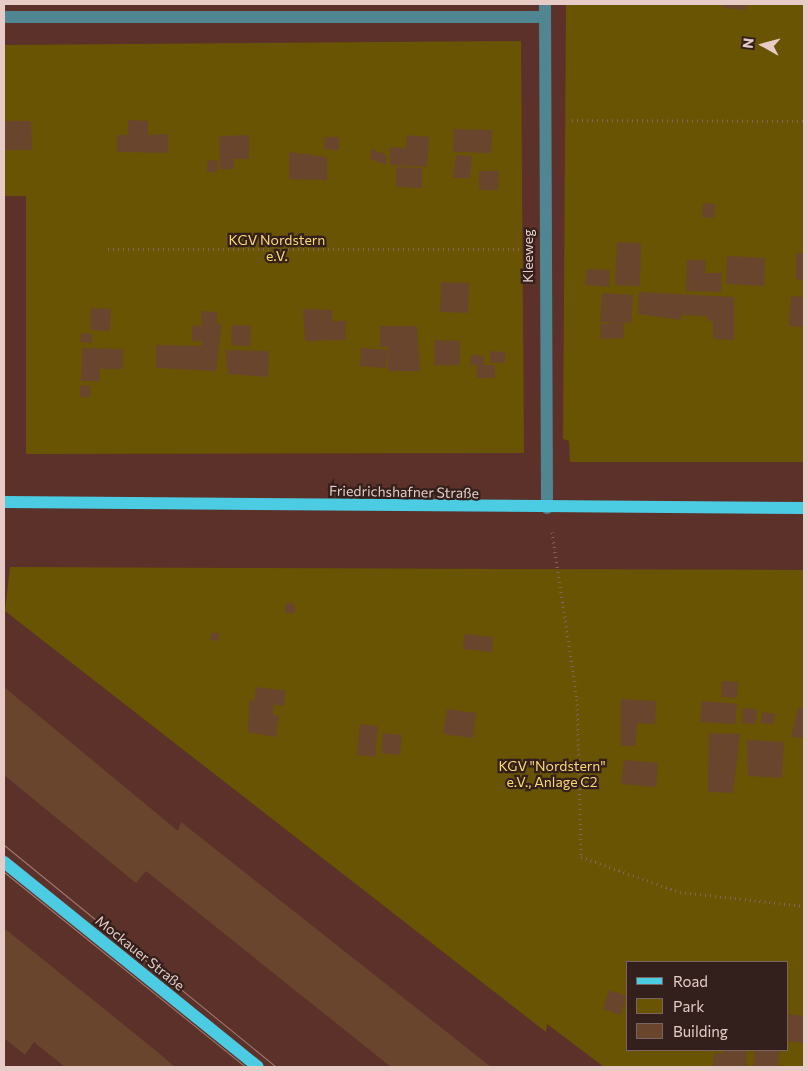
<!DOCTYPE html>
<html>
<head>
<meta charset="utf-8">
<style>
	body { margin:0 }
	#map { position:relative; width:808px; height:1071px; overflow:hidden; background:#5b3129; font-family:Commissioner,sans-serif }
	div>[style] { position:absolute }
	.green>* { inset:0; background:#695403 }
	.building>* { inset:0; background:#6a452e }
	.path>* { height:3px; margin-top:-1.5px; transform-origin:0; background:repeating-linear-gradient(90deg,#88635c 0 1px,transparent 0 5px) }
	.minor>* { height:12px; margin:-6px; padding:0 6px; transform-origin:6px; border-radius:6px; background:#4f8691 }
	.major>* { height:12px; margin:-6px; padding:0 6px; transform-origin:6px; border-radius:6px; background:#4bcce3 }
	.tram>* { height:1px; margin:-0.5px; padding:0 0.5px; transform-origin:0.5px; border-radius:0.5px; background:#9e7c75 }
	span { translate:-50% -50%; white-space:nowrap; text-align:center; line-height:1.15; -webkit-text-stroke:4.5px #33201c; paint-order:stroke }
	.park-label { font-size:14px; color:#fcd96e }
	.street-label { font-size:14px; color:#e6cbc6 }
	.frame { position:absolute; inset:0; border:5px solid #e6cbc6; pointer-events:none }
	.legend { position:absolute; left:626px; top:961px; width:162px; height:90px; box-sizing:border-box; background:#33201c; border:1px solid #7b6460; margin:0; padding:6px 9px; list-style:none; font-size:15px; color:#e6cbc6 }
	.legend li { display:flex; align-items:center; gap:10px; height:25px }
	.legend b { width:25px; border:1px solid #7b6460 }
	.north { position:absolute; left:738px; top:20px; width:50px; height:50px; -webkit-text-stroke:4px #33201c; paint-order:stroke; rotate:277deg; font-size:14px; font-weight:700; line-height:20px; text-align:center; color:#e6cbc6 }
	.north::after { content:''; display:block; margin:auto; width:18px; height:22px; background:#e6cbc6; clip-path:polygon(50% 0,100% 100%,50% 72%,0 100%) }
</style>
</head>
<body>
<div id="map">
	<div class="green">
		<div style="clip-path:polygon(566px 4px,804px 4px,804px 462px,570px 462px,569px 441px,563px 439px)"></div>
		<div style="clip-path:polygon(521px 41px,524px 453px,26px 454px,26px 196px,4px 196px,4px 45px)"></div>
		<div style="clip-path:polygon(evenodd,10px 567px,804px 570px,804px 1067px,604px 1067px,547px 1024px,546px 1032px,5px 611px,10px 567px,627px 962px,787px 962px,787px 1050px,627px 1050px,627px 962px)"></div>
	</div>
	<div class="building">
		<div style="clip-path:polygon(723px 4px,747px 4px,746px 10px,723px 8px)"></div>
		<div style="clip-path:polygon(128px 120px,148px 121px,148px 135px,168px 134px,168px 153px,117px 152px,117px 135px,128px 135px)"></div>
		<div style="clip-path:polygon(4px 121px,31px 121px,32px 150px,4px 150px)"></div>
		<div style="clip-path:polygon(454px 129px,492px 130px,491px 153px,453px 152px)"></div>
		<div style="clip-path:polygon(249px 135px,249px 159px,234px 159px,234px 169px,220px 169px,219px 136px)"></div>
		<div style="clip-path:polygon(407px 135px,429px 137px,427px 167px,390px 165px,390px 147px,406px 148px)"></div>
		<div style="clip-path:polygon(325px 137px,339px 137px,339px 150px,324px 149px)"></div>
		<div style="clip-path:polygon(371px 149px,387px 155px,386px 165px,370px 159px)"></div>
		<div style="clip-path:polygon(289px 152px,327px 157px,327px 180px,289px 179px)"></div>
		<div style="clip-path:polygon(456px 155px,472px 156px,470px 178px,453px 178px)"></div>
		<div style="clip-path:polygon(208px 160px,218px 161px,217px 172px,207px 172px)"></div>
		<div style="clip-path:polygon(396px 167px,422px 168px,422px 188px,396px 187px)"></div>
		<div style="clip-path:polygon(479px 171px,499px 171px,498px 190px,479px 190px)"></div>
		<div style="clip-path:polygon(703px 203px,715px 204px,714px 218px,702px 217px)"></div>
		<div style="clip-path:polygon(617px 242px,641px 243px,640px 286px,615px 285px)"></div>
		<div style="clip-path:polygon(796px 253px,804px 253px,804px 280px,796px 279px)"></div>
		<div style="clip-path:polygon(727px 256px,765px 258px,764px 286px,726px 284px)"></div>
		<div style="clip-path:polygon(687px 260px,706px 260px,705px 273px,722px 273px,721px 292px,686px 291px)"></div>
		<div style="clip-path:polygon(587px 269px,610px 270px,609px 287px,585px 285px)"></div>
		<div style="clip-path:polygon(441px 282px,469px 283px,468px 313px,440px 312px)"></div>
		<div style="clip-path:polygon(639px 292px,734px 297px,734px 340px,713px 339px,713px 321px,707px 321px,708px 316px,681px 315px,681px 320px,638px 314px)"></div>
		<div style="clip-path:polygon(602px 293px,633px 295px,631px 323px,623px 323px,624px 338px,601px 339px,600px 324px,620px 323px,600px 322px)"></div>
		<div style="clip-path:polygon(791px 296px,804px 297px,804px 327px,789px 326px)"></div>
		<div style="clip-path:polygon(91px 308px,111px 309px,110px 331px,90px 330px)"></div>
		<div style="clip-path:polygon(303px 309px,332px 310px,332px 321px,346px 321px,345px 340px,305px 341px)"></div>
		<div style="clip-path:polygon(201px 311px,217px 312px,217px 324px,222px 324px,216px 371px,156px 368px,156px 345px,202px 346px,202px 341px,192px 341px,192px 325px,202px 326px)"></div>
		<div style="clip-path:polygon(232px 325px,251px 326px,250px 346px,231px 345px)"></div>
		<div style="clip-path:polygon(380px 326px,417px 326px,420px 371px,388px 371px,388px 347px,380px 347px)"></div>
		<div style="clip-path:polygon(81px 333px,92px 334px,92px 343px,80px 342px)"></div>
		<div style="clip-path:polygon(435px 340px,460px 341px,460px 365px,434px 365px)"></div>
		<div style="clip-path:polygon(82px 348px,123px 349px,123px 369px,100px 369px,100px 381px,81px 381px)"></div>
		<div style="clip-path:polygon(361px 348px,388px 350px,386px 368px,360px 366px)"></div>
		<div style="clip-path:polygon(225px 350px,269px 351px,268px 377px,228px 374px)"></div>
		<div style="clip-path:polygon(490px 351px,505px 352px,505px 363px,490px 363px)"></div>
		<div style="clip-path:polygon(471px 355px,484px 356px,484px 365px,495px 365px,495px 378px,477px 378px,477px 365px,470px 365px)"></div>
		<div style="clip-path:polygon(80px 385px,90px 386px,90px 397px,80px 397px)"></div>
		<div style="clip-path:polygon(286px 603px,295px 604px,295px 613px,285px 613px)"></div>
		<div style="clip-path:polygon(211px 633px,219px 633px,218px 641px,210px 640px)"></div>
		<div style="clip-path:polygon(464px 634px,493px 637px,492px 652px,463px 649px)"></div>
		<div style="clip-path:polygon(722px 681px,738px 682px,737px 698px,721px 697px)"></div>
		<div style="clip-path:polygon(4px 687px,178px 831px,181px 822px,491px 1067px,391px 1067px,146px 871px,136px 883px,4px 775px)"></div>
		<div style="clip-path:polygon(256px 687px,286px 691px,284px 706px,274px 704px,273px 715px,279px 716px,276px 737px,248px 732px,249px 700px,254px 701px)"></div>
		<div style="clip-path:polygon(621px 699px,656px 701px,655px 724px,637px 723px,635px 746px,621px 746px)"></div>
		<div style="clip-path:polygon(702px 701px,737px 704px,735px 724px,700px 722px)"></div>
		<div style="clip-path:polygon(743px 708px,757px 709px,756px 724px,742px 723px)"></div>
		<div style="clip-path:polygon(798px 708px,804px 708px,804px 738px,791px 737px)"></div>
		<div style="clip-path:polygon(447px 709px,476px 713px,473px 738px,443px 734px)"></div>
		<div style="clip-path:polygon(762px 712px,775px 714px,773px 724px,761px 723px)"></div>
		<div style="clip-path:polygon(360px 724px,378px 726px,375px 757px,357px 755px)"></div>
		<div style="clip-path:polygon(383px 733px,402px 735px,400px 755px,381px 753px)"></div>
		<div style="clip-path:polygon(709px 733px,740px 734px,733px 793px,708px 792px)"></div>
		<div style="clip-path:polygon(747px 740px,784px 742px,782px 778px,748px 776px)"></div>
		<div style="clip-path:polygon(624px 760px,658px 763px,656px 787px,621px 784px)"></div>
		<div style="clip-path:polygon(4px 928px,155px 1050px,175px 1067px,65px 1067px,34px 1042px,25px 1055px,4px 1038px)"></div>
		<div style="clip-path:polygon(609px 990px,626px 996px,621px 1015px,603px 1009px)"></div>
		<div style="clip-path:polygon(787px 1014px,804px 1016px,804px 1043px,787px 1041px)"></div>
		<div style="clip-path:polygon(723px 1050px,746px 1050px,747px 1067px,713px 1067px,714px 1053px,723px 1054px)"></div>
		<div style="clip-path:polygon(755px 1050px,780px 1050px,777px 1067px,753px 1067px)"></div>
	</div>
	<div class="path">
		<div style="left:572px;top:120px;width:232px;rotate:0.2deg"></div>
		<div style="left:108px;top:249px;width:412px"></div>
		<div style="left:552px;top:532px;width:169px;rotate:81.5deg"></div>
		<div style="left:577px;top:699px;width:158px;rotate:88.5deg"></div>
		<div style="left:581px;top:857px;width:105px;rotate:19.5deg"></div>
		<div style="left:680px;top:892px;width:125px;rotate:6.4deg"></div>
	</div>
	<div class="minor">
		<div style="left:545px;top:4px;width:504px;rotate:89.77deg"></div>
		<div style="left:4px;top:17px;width:541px"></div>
	</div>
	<div class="major">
		<div style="left:4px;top:502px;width:800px;rotate:0.43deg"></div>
		<div style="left:4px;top:862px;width:326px;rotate:38.9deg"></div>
	</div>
	<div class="tram">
		<div style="left:4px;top:845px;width:351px;rotate:39.2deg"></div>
		<div style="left:4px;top:872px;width:311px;rotate:38.9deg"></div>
	</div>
	<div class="park-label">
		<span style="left:277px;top:248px">KGV Nordstern<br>e.V.</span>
		<span style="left:552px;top:774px">KGV "Nordstern"<br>e.V., Anlage C2</span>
	</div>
	<div class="street-label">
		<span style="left:528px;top:256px;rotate:-90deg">Kleeweg</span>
		<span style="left:404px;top:492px;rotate:1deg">Friedrichshafner Straße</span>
		<span style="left:140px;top:953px;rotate:39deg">Mockauer Straße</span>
	</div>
	<div class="frame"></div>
	<ul class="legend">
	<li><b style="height:6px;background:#4bcce3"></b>Road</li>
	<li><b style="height:14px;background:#695403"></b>Park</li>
	<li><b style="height:14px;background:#6a452e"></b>Building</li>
	</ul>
	<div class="north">N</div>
</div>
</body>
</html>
